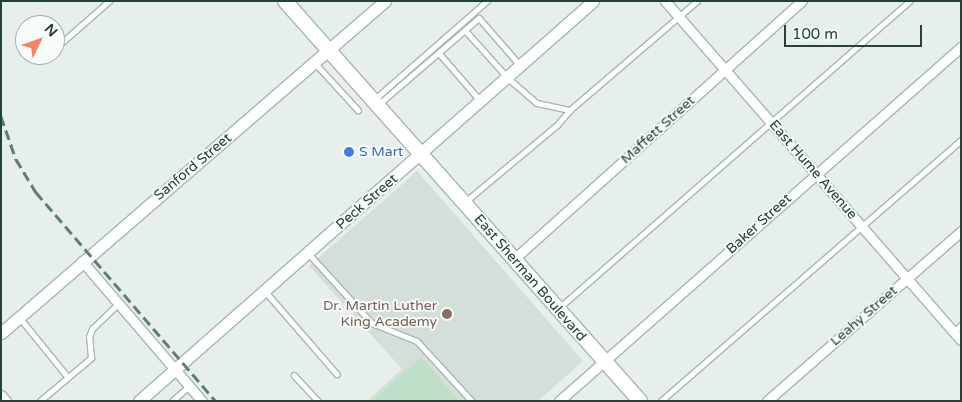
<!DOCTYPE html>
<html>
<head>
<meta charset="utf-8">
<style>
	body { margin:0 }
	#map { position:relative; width:962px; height:402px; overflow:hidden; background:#e6efeb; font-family:"Varela Round",sans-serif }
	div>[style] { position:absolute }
	.built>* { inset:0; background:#d4dfda }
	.green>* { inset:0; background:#bfe0c8 }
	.roads { filter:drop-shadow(1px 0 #a8b8b2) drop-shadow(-1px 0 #a8b8b2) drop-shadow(0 1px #a8b8b2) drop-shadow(0 -1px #a8b8b2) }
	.service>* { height:4.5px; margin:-2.25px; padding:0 2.25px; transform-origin:2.25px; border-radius:2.25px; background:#fff }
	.minor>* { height:9px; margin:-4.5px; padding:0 4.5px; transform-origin:4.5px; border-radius:4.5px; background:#fff }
	.tertiary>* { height:11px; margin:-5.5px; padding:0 5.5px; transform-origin:5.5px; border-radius:5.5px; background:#fff }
	.secondary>* { height:14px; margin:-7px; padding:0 7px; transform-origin:7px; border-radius:7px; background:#fff }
	.rail>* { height:2.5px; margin-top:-1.25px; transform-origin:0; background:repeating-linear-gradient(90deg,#5f7d75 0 10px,transparent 0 15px) }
	.dots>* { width:14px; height:14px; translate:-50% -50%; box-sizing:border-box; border:2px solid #f7fbf9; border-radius:50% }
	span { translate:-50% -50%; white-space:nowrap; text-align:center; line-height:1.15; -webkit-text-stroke:4px #f7fbf9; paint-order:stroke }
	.street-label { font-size:14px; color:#24423a }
	.shop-label { font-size:14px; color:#366cbe }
	.left { translate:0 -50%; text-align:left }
	.education-label { font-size:14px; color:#785e54 }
	.right { translate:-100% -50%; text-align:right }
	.frame { position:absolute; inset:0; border:2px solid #24423a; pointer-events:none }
	.north { position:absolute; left:15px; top:15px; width:50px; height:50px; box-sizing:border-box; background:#f7fbf9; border:1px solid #a3b1ad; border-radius:50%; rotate:48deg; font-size:14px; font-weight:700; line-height:20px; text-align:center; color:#24423a }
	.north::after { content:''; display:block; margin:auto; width:18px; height:22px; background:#f4845f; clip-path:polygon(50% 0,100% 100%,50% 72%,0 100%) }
	.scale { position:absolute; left:784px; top:25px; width:138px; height:22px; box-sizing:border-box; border:2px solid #24423a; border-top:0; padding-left:6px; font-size:15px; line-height:18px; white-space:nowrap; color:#24423a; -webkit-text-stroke:4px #f7fbf9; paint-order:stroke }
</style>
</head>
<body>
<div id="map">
	<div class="built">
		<div style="clip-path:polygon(417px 171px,583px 361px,538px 401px,367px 401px,402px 369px,309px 266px)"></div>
	</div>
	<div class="green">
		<div style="clip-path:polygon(421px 357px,459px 401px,372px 401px)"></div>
	</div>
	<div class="roads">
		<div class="service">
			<div style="left:465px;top:30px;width:18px;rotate:-41deg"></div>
			<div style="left:479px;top:18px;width:62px;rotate:48.9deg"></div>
			<div style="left:59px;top:45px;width:67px;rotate:-41.3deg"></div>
			<div style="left:439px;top:53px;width:61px;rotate:49deg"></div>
			<div style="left:315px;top:63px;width:64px;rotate:47.5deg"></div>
			<div style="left:375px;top:99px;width:149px;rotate:-41.2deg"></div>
			<div style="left:379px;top:104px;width:113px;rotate:-40.7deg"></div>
			<div style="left:465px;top:30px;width:64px;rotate:48.1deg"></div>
			<div style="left:508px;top:78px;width:38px;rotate:41deg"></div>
			<div style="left:537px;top:103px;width:34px;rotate:12deg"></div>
			<div style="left:570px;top:110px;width:167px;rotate:-40.6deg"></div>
			<div style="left:465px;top:202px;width:120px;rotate:-39.9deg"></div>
			<div style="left:557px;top:125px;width:20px;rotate:-49deg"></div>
			<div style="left:309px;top:254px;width:93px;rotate:47.6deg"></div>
			<div style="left:372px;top:323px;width:48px;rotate:21.8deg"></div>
			<div style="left:417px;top:341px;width:81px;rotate:47.5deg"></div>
			<div style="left:265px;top:291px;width:110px;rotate:49.1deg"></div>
			<div style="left:559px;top:308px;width:466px;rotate:-41.2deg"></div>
			<div style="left:20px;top:318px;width:76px;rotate:50.9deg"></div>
			<div style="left:954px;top:332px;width:10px;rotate:-45deg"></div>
			<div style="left:294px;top:375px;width:35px;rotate:47deg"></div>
			<div style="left:40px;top:401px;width:67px;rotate:-40.1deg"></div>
			<div style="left:91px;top:358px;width:21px;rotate:-95deg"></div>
			<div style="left:89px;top:337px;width:9px;rotate:-69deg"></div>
			<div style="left:92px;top:329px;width:36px;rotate:-44deg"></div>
			<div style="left:172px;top:401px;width:23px;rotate:-41deg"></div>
			<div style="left:661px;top:401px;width:398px;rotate:-41deg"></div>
		</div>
		<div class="minor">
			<div style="left:665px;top:1px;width:450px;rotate:48.9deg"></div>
			<div style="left:514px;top:259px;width:387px;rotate:-41.9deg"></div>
			<div style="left:82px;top:261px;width:184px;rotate:49.4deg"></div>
			<div style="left:1px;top:395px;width:8px;rotate:50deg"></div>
			<div style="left:559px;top:401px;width:536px;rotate:-41.37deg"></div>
			<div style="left:767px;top:401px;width:258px;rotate:-41.2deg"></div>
		</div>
		<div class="tertiary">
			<div style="left:1px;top:333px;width:508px;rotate:-40.85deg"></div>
			<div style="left:139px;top:401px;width:605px;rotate:-41.38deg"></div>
		</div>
		<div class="secondary">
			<div style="left:285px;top:1px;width:535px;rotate:48.41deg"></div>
		</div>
	</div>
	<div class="rail">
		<div style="left:1px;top:116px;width:46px;rotate:70.8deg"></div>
		<div style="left:16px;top:159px;width:39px;rotate:59deg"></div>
		<div style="left:36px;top:192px;width:276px;rotate:49.3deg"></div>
	</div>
	<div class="dots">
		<div style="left:349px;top:152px;background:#3f7fe0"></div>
		<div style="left:447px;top:314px;background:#8d6e63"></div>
	</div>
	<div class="street-label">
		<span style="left:658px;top:130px;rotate:-42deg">Maffett Street</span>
		<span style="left:193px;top:167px;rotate:-40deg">Sanford Street</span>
		<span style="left:813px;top:170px;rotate:49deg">East Hume Avenue</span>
		<span style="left:367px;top:202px;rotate:-41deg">Peck Street</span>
		<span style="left:759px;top:224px;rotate:-42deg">Baker Street</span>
		<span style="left:530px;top:278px;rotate:49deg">East Sherman Boulevard</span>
		<span style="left:864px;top:316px;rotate:-41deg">Leahy Street</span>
	</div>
	<div class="shop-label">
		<span class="left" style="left:359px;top:152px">S Mart</span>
	</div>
	<div class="education-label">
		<span class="right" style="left:437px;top:314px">Dr. Martin Luther<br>King Academy</span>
	</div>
	<div class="frame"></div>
	<div class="north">N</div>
	<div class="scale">100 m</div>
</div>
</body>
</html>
